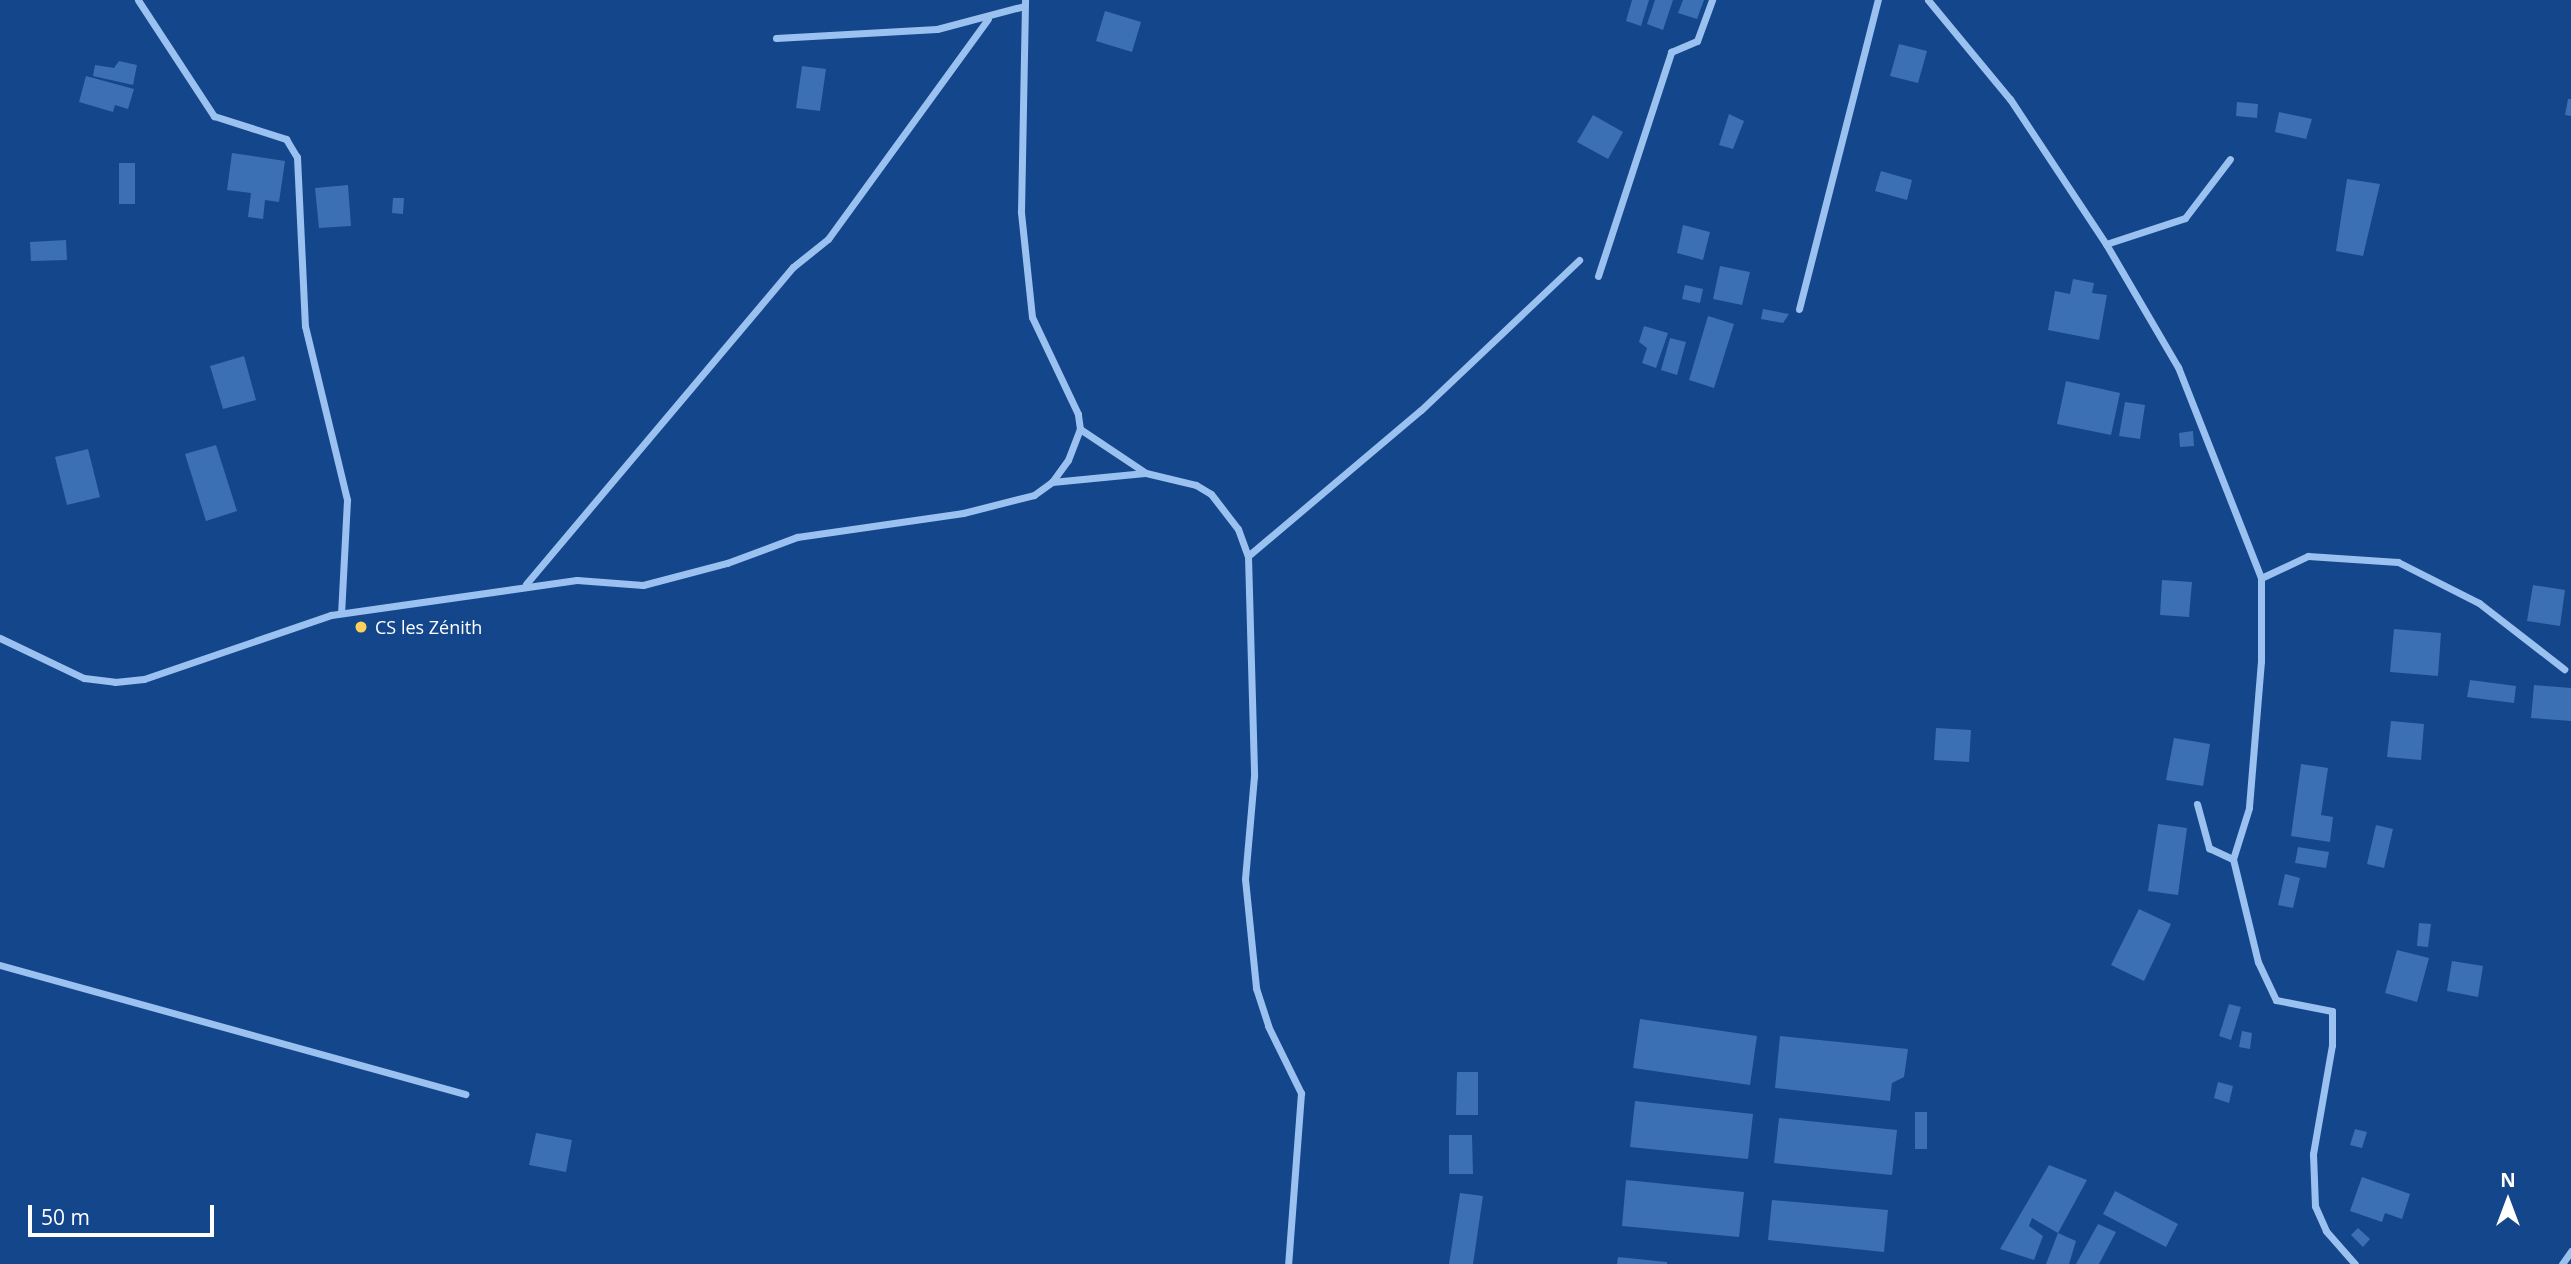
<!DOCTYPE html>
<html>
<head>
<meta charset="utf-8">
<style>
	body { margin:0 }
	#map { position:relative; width:2571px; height:1264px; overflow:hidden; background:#13468b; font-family:"Open Sans",sans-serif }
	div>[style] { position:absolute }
	.building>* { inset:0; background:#3c70b4 }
	.minor>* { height:7px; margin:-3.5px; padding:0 3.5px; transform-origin:3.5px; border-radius:3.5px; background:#9ac1f0 }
	.dots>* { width:19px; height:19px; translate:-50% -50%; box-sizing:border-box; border:4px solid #13468b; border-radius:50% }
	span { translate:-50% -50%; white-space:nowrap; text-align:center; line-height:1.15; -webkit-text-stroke:5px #13468b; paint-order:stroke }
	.poi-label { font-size:18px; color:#fff }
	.left { translate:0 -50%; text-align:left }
	.north { position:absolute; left:2473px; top:1166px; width:70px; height:70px; -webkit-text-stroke:5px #13468b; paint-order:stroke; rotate:0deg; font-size:19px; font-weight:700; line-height:28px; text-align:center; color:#fff }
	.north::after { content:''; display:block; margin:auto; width:24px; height:32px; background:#fff; clip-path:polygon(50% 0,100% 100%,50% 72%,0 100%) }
	.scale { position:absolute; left:28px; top:1205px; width:186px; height:32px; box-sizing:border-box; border:4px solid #fff; border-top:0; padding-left:9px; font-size:21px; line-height:24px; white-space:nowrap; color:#fff; -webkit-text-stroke:5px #13468b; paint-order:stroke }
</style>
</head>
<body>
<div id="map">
	<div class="building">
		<div style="clip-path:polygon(1632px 0,1649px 0,1641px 26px,1626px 21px)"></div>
		<div style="clip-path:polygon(1655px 0,1673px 0,1663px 30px,1647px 24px)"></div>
		<div style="clip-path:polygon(1683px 0,1704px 0,1697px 19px,1678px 13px)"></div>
		<div style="clip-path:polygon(1105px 11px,1141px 22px,1132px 52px,1096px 41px)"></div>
		<div style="clip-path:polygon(1899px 44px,1927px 51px,1918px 83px,1890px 76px)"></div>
		<div style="clip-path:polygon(119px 61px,137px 65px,133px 85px,93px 76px,95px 65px,114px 68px)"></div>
		<div style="clip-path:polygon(802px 66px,826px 69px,820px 111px,796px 108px)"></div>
		<div style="clip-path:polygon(86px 76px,134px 89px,128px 109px,115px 105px,113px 112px,79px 102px)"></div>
		<div style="clip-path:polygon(2568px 99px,2571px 99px,2571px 116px,2565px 115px)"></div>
		<div style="clip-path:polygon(2237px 102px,2258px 104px,2257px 118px,2236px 116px)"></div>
		<div style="clip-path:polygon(2279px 112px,2312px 119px,2306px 139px,2275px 132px)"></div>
		<div style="clip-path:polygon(1729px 114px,1744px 121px,1733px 149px,1719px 145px)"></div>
		<div style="clip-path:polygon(1593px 115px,1623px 132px,1608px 159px,1577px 142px)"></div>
		<div style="clip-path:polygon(232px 153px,285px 161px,279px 202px,265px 200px,263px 219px,248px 217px,251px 193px,227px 190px)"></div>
		<div style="clip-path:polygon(119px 163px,135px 163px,135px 204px,119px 204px)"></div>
		<div style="clip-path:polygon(1881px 171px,1912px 180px,1907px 200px,1875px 191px)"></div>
		<div style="clip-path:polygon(2347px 179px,2380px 184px,2363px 256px,2336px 251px)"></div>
		<div style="clip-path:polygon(348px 185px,351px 226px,319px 228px,315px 188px)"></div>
		<div style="clip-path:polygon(393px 198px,404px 198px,403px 214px,392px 213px)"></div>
		<div style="clip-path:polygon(1683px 225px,1710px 232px,1703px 260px,1677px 253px)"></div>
		<div style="clip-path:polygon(66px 240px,67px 260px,31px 261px,30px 242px)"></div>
		<div style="clip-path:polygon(1720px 266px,1750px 272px,1742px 305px,1713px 299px)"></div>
		<div style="clip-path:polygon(2073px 279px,2094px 283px,2092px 293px,2107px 295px,2099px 340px,2048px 330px,2055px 291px,2070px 294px)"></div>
		<div style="clip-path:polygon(1685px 285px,1703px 289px,1700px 303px,1682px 299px)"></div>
		<div style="clip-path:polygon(1763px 309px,1789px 314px,1783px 323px,1761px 319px)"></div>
		<div style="clip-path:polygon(1708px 316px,1734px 324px,1714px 388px,1689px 380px)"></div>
		<div style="clip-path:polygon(1644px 326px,1668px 333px,1656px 368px,1642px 363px,1647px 348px,1639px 342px)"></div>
		<div style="clip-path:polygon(1670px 338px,1686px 342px,1677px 375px,1661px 370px)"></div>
		<div style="clip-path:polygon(244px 356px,256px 400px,223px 409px,210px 366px)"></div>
		<div style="clip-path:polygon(2066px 381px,2120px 393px,2111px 435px,2057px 424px)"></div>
		<div style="clip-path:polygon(2125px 402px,2145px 405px,2140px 439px,2119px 436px)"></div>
		<div style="clip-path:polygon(2193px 431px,2194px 446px,2180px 447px,2179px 433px)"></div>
		<div style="clip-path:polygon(216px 445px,237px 511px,206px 521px,185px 454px)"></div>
		<div style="clip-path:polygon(88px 449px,100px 497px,67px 505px,55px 457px)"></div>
		<div style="clip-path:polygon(2162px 580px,2192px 582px,2189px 617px,2160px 615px)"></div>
		<div style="clip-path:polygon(2533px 585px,2565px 590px,2560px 626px,2527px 621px)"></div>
		<div style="clip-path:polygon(2394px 629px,2441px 633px,2438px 676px,2390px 672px)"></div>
		<div style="clip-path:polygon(2470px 680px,2516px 686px,2514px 703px,2467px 697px)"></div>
		<div style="clip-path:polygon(2534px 685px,2571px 688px,2571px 721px,2531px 718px)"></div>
		<div style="clip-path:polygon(2391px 721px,2424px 724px,2421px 760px,2387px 757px)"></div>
		<div style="clip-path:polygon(1936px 728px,1971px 730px,1969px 762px,1934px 760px)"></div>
		<div style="clip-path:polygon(2174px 738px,2210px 744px,2203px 786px,2166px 780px)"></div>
		<div style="clip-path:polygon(2301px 764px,2328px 768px,2321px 815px,2333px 817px,2330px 842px,2291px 836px)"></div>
		<div style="clip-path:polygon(2158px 824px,2187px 828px,2178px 895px,2148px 891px)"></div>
		<div style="clip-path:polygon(2376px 825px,2393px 829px,2384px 868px,2367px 864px)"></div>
		<div style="clip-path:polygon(2298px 847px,2329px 852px,2326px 868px,2295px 863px)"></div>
		<div style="clip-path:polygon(2285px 874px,2300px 878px,2293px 908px,2278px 905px)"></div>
		<div style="clip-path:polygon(2139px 909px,2171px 924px,2144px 981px,2111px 965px)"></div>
		<div style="clip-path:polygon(2419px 923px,2431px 924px,2428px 947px,2417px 946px)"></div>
		<div style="clip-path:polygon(2397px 950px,2429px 958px,2417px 1002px,2385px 993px)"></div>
		<div style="clip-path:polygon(2452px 961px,2483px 966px,2478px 997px,2447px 991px)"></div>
		<div style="clip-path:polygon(2229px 1004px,2241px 1007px,2231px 1040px,2219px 1036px)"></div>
		<div style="clip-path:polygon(1640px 1019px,1757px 1036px,1750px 1085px,1633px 1068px)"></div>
		<div style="clip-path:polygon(2242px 1031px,2252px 1033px,2250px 1049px,2239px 1047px)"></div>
		<div style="clip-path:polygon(1780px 1036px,1908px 1049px,1904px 1077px,1892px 1083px,1890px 1101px,1775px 1088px)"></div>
		<div style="clip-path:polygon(1457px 1072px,1478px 1072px,1478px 1115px,1456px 1115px)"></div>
		<div style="clip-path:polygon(2218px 1082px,2233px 1086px,2229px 1103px,2214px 1098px)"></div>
		<div style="clip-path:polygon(1635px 1101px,1753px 1114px,1748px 1159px,1630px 1147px)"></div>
		<div style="clip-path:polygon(1915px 1112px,1927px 1112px,1927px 1149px,1915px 1149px)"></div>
		<div style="clip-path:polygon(1779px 1118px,1897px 1130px,1892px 1175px,1774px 1163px)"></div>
		<div style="clip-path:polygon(2355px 1129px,2367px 1132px,2362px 1148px,2350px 1145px)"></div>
		<div style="clip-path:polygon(536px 1133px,572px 1140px,566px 1172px,529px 1165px)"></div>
		<div style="clip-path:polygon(1449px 1135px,1472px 1135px,1473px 1174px,1449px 1174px)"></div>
		<div style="clip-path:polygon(2049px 1165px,2087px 1180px,2058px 1233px,2032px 1218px,2029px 1226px,2043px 1236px,2034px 1260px,2000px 1249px)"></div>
		<div style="clip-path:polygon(2362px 1177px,2410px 1194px,2402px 1219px,2385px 1213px,2382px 1222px,2350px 1211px)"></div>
		<div style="clip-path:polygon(1626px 1180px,1744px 1192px,1739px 1237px,1622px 1226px)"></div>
		<div style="clip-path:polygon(2115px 1191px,2178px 1224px,2166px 1247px,2103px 1214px)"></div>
		<div style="clip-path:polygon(1460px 1193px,1483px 1196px,1473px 1264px,1449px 1264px)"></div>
		<div style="clip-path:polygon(1772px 1200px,1888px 1210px,1884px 1252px,1768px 1240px)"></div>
		<div style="clip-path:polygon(2098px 1224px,2116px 1232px,2099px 1264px,2076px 1264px)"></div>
		<div style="clip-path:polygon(2358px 1228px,2370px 1239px,2363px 1247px,2351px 1235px)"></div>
		<div style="clip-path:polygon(2058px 1233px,2076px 1241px,2069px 1264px,2046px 1264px)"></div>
		<div style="clip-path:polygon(1618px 1257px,1667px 1262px,1667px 1264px,1617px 1264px)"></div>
	</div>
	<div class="minor">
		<div style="left:138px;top:0;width:139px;rotate:56.8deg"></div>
		<div style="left:214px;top:116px;width:76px;rotate:17.7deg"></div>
		<div style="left:286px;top:139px;width:21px;rotate:59deg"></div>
		<div style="left:297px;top:157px;width:169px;rotate:87.3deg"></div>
		<div style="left:305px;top:326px;width:179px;rotate:76.4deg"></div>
		<div style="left:347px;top:500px;width:113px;rotate:93deg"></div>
		<div style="left:1928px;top:0;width:129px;rotate:50.4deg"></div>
		<div style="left:2010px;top:99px;width:174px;rotate:56.5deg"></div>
		<div style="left:2106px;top:244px;width:143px;rotate:59.7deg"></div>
		<div style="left:2178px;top:367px;width:227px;rotate:68.5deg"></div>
		<div style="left:2261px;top:578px;width:83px;rotate:90deg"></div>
		<div style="left:2261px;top:661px;width:147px;rotate:94.7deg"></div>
		<div style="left:2249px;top:808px;width:53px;rotate:107.4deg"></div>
		<div style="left:2233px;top:859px;width:106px;rotate:76.4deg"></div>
		<div style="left:2258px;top:962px;width:42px;rotate:64.7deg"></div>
		<div style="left:2276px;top:1000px;width:57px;rotate:11.1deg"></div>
		<div style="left:2332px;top:1011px;width:34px;rotate:90deg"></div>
		<div style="left:2332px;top:1045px;width:111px;rotate:99.9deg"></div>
		<div style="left:2313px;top:1154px;width:52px;rotate:87.8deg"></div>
		<div style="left:2315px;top:1206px;width:27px;rotate:66deg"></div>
		<div style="left:2326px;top:1231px;width:44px;rotate:48.7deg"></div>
		<div style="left:776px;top:38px;width:161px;rotate:-3.2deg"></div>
		<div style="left:937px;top:29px;width:90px;rotate:-14.8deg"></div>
		<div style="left:2106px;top:244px;width:83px;rotate:-18.2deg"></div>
		<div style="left:2185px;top:218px;width:74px;rotate:-52.7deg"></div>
		<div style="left:1598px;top:276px;width:236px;rotate:-71.9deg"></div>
		<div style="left:1671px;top:52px;width:28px;rotate:-23deg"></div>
		<div style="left:1697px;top:41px;width:44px;rotate:-69.9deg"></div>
		<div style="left:1799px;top:309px;width:319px;rotate:-75.7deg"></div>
		<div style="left:1080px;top:429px;width:79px;rotate:33.7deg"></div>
		<div style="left:1146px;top:473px;width:51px;rotate:13.5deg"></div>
		<div style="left:1196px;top:485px;width:17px;rotate:31deg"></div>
		<div style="left:1211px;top:494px;width:44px;rotate:52.4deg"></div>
		<div style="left:1238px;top:529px;width:29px;rotate:70deg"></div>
		<div style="left:1248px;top:556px;width:220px;rotate:88.4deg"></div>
		<div style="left:1254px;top:776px;width:103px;rotate:95deg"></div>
		<div style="left:1245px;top:879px;width:110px;rotate:84.2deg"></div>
		<div style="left:1256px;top:988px;width:40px;rotate:72deg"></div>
		<div style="left:1268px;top:1026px;width:75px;rotate:63.8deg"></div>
		<div style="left:1301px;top:1093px;width:171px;rotate:94.3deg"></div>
		<div style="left:1052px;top:482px;width:93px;rotate:-5.5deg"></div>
		<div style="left:1248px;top:556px;width:226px;rotate:-40.2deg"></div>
		<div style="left:1421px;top:410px;width:218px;rotate:-43.5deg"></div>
		<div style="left:2261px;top:578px;width:52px;rotate:-25.1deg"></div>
		<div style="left:2308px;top:556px;width:90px;rotate:3.8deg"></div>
		<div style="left:2398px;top:562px;width:91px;rotate:26.8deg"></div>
		<div style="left:2479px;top:603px;width:108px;rotate:37.8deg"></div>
		<div style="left:526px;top:584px;width:414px;rotate:-49.9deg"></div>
		<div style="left:793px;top:267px;width:45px;rotate:-38.7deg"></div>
		<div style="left:828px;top:239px;width:272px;rotate:-54deg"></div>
		<div style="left:0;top:638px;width:93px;rotate:25.5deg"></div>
		<div style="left:84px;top:678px;width:31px;rotate:7deg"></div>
		<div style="left:115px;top:682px;width:29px;rotate:-6deg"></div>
		<div style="left:144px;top:679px;width:198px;rotate:-18.9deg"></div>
		<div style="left:331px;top:615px;width:248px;rotate:-8.1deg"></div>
		<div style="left:577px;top:580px;width:66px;rotate:4.3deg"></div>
		<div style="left:643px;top:585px;width:87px;rotate:-14.7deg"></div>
		<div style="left:727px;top:563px;width:75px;rotate:-20.4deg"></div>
		<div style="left:797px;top:537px;width:168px;rotate:-8.2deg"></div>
		<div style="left:963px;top:513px;width:73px;rotate:-14.2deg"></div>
		<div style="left:1034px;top:495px;width:22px;rotate:-36deg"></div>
		<div style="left:1052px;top:482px;width:27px;rotate:-54deg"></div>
		<div style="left:1068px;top:460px;width:33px;rotate:-69deg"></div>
		<div style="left:1080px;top:429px;width:15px;rotate:-98deg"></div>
		<div style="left:1078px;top:414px;width:107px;rotate:-115.4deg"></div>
		<div style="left:1032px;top:317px;width:106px;rotate:-96deg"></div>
		<div style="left:1021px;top:212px;width:212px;rotate:-88.9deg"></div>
		<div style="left:2197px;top:804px;width:46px;rotate:74.7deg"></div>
		<div style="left:2209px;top:848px;width:26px;rotate:25deg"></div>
		<div style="left:0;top:965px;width:483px;rotate:15.5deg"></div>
		<div style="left:2562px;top:1264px;width:16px;rotate:-55deg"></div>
	</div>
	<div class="dots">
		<div style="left:361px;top:627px;background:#ffd05a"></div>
	</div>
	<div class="poi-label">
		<span class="left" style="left:375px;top:627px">CS les Zénith</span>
	</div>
	<div class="north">N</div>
	<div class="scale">50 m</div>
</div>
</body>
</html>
